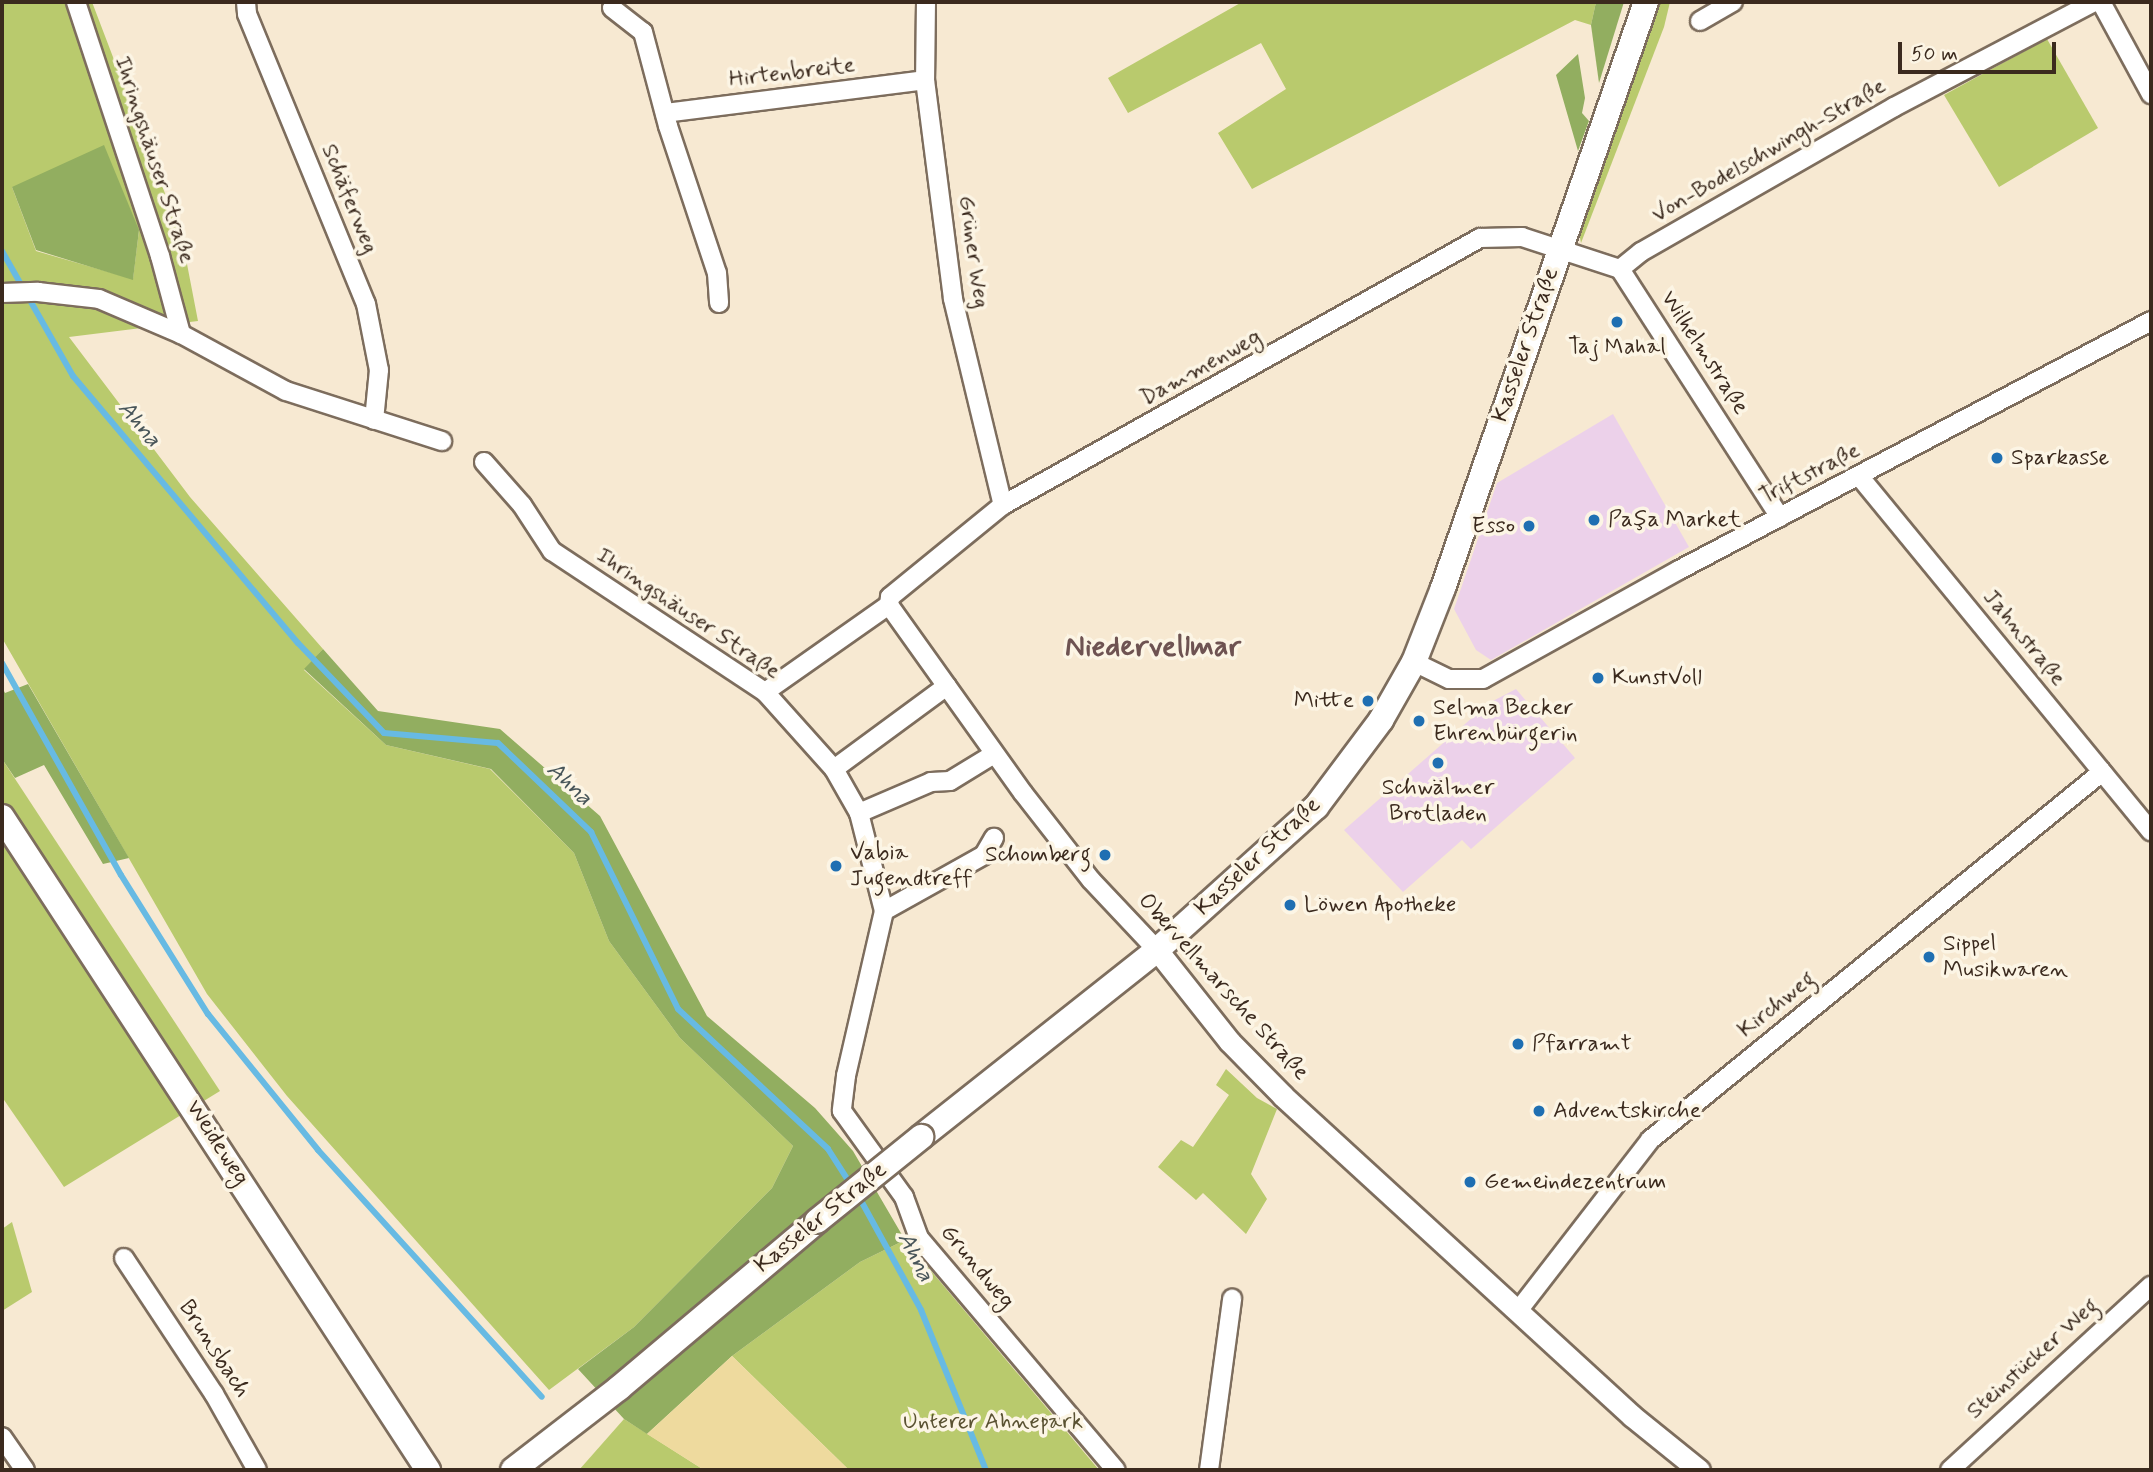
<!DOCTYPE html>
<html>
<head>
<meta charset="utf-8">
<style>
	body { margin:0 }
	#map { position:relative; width:2153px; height:1472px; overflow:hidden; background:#f7e9d2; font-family:Mynerve,sans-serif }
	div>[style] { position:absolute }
	.built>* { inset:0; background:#ecd1ea }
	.green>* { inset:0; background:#b9ca6d }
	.forest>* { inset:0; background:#92ae60 }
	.sand>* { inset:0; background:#eeda9e }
	.stream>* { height:6px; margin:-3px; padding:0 3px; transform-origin:3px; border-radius:3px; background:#67bae3 }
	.roads { filter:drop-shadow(2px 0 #7d6d5d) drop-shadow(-2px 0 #7d6d5d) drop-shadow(0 2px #7d6d5d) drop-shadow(0 -2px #7d6d5d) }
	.minor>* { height:18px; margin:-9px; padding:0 9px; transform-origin:9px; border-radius:9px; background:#fff }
	.tertiary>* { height:21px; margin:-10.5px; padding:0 10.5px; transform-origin:10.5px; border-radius:10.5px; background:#fff }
	.secondary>* { height:24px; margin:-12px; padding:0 12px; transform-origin:12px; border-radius:12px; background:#fff }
	.bridges { filter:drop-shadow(2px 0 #7d6d5d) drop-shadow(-2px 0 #7d6d5d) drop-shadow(0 2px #7d6d5d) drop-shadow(0 -2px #7d6d5d) }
	.secondary-bridge>* { height:24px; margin:-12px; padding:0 12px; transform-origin:12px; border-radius:12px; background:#fff }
	.dots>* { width:19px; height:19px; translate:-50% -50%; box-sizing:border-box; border:4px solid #fcf5e5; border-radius:50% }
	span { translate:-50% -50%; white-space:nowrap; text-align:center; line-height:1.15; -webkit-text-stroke:7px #fcf5e5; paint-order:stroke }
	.street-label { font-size:23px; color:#3b2a1e }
	.poi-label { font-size:23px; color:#3b2a1e }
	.left { translate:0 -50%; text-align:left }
	.right { translate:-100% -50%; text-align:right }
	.park-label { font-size:23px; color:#5a5232 }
	.water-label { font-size:24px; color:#485559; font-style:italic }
	.district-label { font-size:30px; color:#6e5352; font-weight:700 }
	.frame { position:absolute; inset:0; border:4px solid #3b2a1e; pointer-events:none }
	.scale { position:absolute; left:1898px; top:42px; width:158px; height:32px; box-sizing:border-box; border:4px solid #3b2a1e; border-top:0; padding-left:9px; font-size:21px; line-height:24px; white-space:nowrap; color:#3b2a1e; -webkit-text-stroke:5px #fcf5e5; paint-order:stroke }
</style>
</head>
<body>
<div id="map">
	<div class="built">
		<div style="clip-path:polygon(1613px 414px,1689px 547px,1491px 660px,1476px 650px,1454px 609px,1497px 483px)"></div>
		<div style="clip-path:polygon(1516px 689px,1575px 758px,1471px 849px,1462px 840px,1403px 892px,1344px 830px,1489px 703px)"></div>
	</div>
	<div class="green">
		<div style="clip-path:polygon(evenodd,2px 2px,92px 2px,182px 238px,198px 321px,69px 337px,190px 497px,323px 649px,304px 670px,386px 745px,490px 769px,574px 853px,609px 941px,680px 1038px,793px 1146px,772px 1188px,634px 1327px,549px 1390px,287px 1096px,207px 994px,2px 638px,2px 2px,12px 187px,139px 230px,133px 279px,36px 251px,12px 187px)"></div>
		<div style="clip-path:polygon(1242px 2px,1596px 2px,1591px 25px,1575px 20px,1252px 189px,1218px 133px,1286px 89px,1261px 43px,1128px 113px,1108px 78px)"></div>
		<div style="clip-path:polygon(1660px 2px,1670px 2px,1664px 27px,1581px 243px,1579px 232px)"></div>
		<div style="clip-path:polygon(2047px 39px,2098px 128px,1999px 187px,1944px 95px)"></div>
		<div style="clip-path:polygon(2px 759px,220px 1091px,64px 1187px,2px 1097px)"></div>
		<div style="clip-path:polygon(1226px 1069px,1257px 1098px,1277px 1109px,1251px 1174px,1267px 1199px,1246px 1234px,1203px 1193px,1196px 1200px,1158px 1167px,1181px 1140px,1193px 1147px,1229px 1095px,1216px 1085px)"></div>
		<div style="clip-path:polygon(12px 1222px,32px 1292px,2px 1311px,2px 1229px)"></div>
		<div style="clip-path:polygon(905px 1240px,1099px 1470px,849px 1470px,732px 1356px,860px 1262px)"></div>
		<div style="clip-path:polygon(624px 1419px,704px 1470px,579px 1470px)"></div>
	</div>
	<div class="forest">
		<div style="clip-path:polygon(1596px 2px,1624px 2px,1599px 83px,1591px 25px)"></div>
		<div style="clip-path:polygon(1578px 54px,1585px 98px,1582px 113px,1589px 121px,1578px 151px,1556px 75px)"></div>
		<div style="clip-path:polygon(104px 145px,139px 230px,133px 280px,36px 250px,12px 187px)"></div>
		<div style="clip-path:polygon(323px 649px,378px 711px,500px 729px,600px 816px,707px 1016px,815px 1108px,853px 1151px,905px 1240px,860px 1262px,732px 1356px,647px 1434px,624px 1419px,578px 1369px,634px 1327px,772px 1188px,793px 1146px,680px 1038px,609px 941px,574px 853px,491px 769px,386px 745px,304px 669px)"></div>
		<div style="clip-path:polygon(28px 684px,129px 858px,103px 864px,44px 765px,15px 778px,2px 759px,2px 687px,5px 693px)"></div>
	</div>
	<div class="sand">
		<div style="clip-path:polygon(732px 1356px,849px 1470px,704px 1470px,647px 1434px)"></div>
	</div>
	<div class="stream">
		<div style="left:2px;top:251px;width:144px;rotate:60.4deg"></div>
		<div style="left:73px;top:376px;width:349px;rotate:49.9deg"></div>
		<div style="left:298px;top:643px;width:124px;rotate:46.3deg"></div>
		<div style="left:384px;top:733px;width:114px;rotate:5deg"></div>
		<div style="left:498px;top:743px;width:129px;rotate:43.7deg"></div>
		<div style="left:591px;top:832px;width:197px;rotate:63.8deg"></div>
		<div style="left:678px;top:1009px;width:205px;rotate:43deg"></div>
		<div style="left:828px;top:1149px;width:43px;rotate:57.4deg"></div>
		<div style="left:2px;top:663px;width:243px;rotate:60.7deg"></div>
		<div style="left:121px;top:875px;width:164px;rotate:58deg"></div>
		<div style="left:208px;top:1014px;width:175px;rotate:51deg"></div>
		<div style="left:318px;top:1150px;width:333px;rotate:47.8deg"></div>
		<div style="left:859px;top:1197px;width:129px;rotate:61.2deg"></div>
		<div style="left:921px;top:1310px;width:173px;rotate:67.9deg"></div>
	</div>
	<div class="roads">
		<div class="minor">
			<div style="left:76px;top:2px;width:268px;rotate:71.7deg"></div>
			<div style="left:160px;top:256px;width:81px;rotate:74.9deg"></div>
			<div style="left:246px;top:2px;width:12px;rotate:85deg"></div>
			<div style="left:247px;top:14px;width:313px;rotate:67.7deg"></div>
			<div style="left:366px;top:304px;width:67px;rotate:78.9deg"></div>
			<div style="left:379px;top:370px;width:50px;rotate:95.7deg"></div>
			<div style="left:926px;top:2px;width:78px;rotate:90.7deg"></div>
			<div style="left:925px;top:80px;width:221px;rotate:82.7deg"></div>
			<div style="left:953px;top:299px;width:212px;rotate:76.4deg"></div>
			<div style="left:2101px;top:2px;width:105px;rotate:61.5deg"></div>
			<div style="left:612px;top:8px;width:39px;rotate:38deg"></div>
			<div style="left:643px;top:32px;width:97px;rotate:75.1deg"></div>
			<div style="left:668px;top:126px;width:155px;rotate:71.6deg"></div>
			<div style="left:717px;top:273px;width:30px;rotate:86deg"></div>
			<div style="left:1700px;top:21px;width:38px;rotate:-30deg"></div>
			<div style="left:665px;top:113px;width:262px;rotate:-7.2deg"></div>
			<div style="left:1620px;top:269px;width:27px;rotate:-39deg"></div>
			<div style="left:1641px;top:252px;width:292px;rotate:-29.8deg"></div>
			<div style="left:1894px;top:107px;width:226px;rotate:-27.7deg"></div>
			<div style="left:2px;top:293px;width:36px;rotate:-2deg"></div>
			<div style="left:38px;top:292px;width:61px;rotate:6.5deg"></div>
			<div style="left:99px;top:299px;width:89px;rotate:23.1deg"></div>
			<div style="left:181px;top:334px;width:119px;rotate:28.5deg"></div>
			<div style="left:286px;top:391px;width:164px;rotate:17.8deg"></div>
			<div style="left:484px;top:462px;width:57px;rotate:48.5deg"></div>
			<div style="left:522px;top:505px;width:55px;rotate:56.9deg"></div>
			<div style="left:552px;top:551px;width:255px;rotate:33.5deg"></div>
			<div style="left:765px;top:692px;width:103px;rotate:48.1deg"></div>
			<div style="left:834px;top:769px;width:51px;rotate:60.4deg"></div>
			<div style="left:859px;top:813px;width:101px;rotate:75.7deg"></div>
			<div style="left:884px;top:911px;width:169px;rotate:103deg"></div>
			<div style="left:846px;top:1076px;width:35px;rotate:97deg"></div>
			<div style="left:842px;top:1111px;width:106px;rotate:54.2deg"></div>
			<div style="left:904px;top:1197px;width:44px;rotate:69.9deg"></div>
			<div style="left:919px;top:1238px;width:304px;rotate:49.7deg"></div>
			<div style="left:1859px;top:476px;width:460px;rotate:50.6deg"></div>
			<div style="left:1414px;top:662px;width:39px;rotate:26deg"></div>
			<div style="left:1449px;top:679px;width:34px"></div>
			<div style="left:1483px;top:679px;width:224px;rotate:-29.1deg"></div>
			<div style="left:1679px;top:570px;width:534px;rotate:-27.81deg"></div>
			<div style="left:765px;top:692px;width:151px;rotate:-35.1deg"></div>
			<div style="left:834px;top:769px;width:140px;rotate:-36.3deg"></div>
			<div style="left:859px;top:813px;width:78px;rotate:-23.3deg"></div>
			<div style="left:931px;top:782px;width:19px;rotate:-3deg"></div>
			<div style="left:950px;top:781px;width:52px;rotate:-31.5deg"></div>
			<div style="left:884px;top:911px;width:115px;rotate:-29.2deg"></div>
			<div style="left:984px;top:855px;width:20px;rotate:-60deg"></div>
			<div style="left:1157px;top:950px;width:96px;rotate:-133.3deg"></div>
			<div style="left:1091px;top:880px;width:110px;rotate:-128deg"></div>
			<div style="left:1023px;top:793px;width:231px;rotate:-125.5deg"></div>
			<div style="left:889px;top:605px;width:8px;rotate:-83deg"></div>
			<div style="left:890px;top:597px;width:146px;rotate:-39.2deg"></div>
			<div style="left:1003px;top:505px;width:547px;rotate:-29.24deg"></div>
			<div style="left:1480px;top:238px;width:42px;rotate:-1.4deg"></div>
			<div style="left:1522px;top:237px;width:103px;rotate:18.1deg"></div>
			<div style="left:1620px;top:269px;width:295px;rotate:57.2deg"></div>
			<div style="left:124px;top:1258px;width:163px;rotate:56.5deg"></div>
			<div style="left:214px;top:1394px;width:87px;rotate:60.5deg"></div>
			<div style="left:1518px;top:1311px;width:216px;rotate:-52.3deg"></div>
			<div style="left:1650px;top:1140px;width:583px;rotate:-39.15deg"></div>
			<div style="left:2px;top:1437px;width:40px;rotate:55.1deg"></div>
			<div style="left:1209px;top:1470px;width:173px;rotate:-82.3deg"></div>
			<div style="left:1950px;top:1470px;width:273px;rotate:-42.5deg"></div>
		</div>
		<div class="tertiary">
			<div style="left:1157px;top:950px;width:117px;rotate:51.6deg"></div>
			<div style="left:1230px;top:1042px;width:76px;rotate:45.5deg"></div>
			<div style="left:1283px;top:1096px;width:473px;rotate:42.5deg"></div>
			<div style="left:1632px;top:1416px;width:86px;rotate:38.9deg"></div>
		</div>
		<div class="secondary">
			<div style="left:2px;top:817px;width:780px;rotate:56.88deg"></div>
			<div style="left:921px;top:1137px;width:301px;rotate:-38.4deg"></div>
			<div style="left:1157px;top:950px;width:214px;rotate:-42deg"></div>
			<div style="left:1316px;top:807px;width:109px;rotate:-53.2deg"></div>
			<div style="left:1381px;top:720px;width:67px;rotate:-60.4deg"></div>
			<div style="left:1414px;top:662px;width:79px;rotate:-68.6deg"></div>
			<div style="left:1443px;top:588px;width:620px;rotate:-70.89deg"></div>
			<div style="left:513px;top:1470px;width:134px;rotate:-37.7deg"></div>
			<div style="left:619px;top:1388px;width:259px;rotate:-40.1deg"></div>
		</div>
	</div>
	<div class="bridges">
		<div class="secondary-bridge">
			<div style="left:817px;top:1221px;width:134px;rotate:-38.9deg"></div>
		</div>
	</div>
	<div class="dots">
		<div style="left:1617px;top:322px;background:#1f6fb2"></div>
		<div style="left:1997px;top:458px;background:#1f6fb2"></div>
		<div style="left:1594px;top:520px;background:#1f6fb2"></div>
		<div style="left:1529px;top:526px;background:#1f6fb2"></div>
		<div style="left:1598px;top:678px;background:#1f6fb2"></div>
		<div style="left:1368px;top:701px;background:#1f6fb2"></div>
		<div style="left:1419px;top:721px;background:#1f6fb2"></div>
		<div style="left:1438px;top:763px;background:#1f6fb2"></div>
		<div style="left:1105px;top:855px;background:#1f6fb2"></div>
		<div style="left:836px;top:866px;background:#1f6fb2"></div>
		<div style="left:1290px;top:905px;background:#1f6fb2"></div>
		<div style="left:1929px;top:957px;background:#1f6fb2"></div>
		<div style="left:1518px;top:1044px;background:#1f6fb2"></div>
		<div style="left:1539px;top:1111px;background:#1f6fb2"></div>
		<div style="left:1470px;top:1182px;background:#1f6fb2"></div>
	</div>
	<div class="street-label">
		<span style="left:792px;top:73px;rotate:-7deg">Hirtenbreite</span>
		<span style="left:1769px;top:151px;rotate:-30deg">Von-Bodelschwingh-Straße</span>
		<span style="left:154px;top:160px;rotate:72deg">Ihringshäuser Straße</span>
		<span style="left:349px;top:199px;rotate:68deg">Schäferweg</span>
		<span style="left:973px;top:252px;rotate:82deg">Grüner Weg</span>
		<span style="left:1526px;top:345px;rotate:-71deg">Kasseler Straße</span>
		<span style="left:1704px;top:353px;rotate:57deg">Wilhelmstraße</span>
		<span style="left:1201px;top:368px;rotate:-29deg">Dammenweg</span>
		<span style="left:1810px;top:474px;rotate:-27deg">Triftstraße</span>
		<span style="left:688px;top:614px;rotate:34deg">Ihringshäuser Straße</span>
		<span style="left:2024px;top:638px;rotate:51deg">Jahnstraße</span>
		<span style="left:1258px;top:857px;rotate:-43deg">Kasseler Straße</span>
		<span style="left:1223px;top:987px;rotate:48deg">Obervellmarsche Straße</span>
		<span style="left:1777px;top:1005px;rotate:-39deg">Kirchweg</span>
		<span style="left:217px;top:1143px;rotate:57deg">Weideweg</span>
		<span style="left:821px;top:1218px;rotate:-39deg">Kasseler Straße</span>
		<span style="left:977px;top:1267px;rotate:50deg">Grundweg</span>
		<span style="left:214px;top:1349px;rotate:57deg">Brunsbach</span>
		<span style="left:2033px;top:1359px;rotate:-42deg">Steinstücker Weg</span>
	</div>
	<div class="poi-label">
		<span style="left:1617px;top:347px">Taj Mahal</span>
		<span class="left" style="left:2011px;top:458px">Sparkasse</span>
		<span class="left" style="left:1608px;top:520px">Paşa Market</span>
		<span class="right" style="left:1515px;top:526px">Esso</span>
		<span class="left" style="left:1612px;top:678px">KunstVoll</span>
		<span class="right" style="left:1354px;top:701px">Mitte</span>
		<span class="left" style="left:1433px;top:721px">Selma Becker<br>Ehrenbürgerin</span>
		<span style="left:1438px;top:801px">Schwälmer<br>Brotladen</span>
		<span class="left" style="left:850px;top:866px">Vabia<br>Jugendtreff</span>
		<span class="right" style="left:1091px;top:855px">Schomberg</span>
		<span class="left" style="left:1304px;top:905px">Löwen Apotheke</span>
		<span class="left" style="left:1943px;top:957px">Sippel<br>Musikwaren</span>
		<span class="left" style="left:1532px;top:1044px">Pfarramt</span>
		<span class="left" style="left:1553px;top:1111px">Adventskirche</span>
		<span class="left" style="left:1484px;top:1182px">Gemeindezentrum</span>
	</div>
	<div class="park-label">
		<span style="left:993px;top:1422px">Unterer Ahnepark</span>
	</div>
	<div class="water-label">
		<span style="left:139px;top:424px;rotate:50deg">Ahna</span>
		<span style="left:569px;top:784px;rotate:43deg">Ahna</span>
		<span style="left:915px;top:1257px;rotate:63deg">Ahna</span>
	</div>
	<div class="district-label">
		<span style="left:1153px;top:647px">Niedervellmar</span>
	</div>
	<div class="frame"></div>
	<div class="scale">50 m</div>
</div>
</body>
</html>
